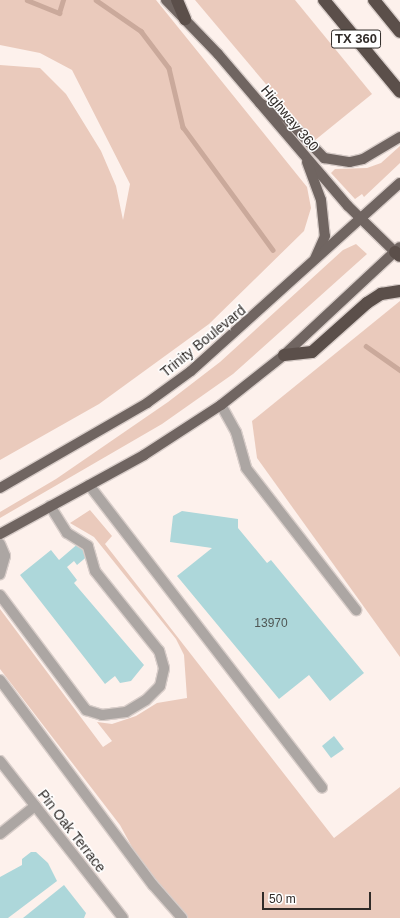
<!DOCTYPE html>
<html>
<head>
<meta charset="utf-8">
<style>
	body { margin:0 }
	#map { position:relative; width:400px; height:918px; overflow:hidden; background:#fdf1ec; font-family:Arial,sans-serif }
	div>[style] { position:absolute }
	.green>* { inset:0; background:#eacabc }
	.stream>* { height:4.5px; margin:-2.25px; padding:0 2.25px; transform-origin:2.25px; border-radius:2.25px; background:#caa99b }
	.building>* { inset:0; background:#add7da }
	.roads { filter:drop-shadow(1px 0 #d8cdc9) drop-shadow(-1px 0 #d8cdc9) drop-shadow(0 1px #d8cdc9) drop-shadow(0 -1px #d8cdc9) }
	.minor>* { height:10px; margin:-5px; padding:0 5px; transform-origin:5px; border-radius:5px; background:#aca6a3 }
	.major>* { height:10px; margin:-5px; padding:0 5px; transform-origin:5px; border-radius:5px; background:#706561 }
	.highway>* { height:12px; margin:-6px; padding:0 6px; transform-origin:6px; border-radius:6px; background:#5b4f4a }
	span { translate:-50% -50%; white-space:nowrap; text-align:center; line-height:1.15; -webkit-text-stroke:3px #fff; paint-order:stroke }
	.number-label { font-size:12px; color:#4f5654 }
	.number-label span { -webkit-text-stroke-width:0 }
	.shield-label span { padding:1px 3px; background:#fff; border:1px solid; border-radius:3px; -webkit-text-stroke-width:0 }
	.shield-label { font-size:13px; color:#302b28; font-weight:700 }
	.street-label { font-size:14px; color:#302b28 }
	.scale { position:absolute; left:262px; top:892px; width:109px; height:18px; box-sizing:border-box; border:2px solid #302b28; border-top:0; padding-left:5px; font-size:12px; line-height:14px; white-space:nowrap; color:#302b28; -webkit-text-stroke:3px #fff; paint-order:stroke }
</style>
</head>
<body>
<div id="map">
	<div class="green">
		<div style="clip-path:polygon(0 0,156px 0,307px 187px,311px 208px,304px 231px,209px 324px,99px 404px,0 460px,0 65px,40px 68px,66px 94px,101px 151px,116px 186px,123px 220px,130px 184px,72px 70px,40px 53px,0 45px)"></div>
		<div style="clip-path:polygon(195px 0,295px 0,372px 94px,314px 141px)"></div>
		<div style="clip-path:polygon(400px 146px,400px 163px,364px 197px,362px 194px,355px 199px,331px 173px,335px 169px,367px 168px,381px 163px)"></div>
		<div style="clip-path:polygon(356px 244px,367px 254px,233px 374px,162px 424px,0 518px,0 512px,56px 479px,168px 402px,220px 362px,343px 250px)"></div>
		<div style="clip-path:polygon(400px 301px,400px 657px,257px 458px,252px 421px)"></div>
		<div style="clip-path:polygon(90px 510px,112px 536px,105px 544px,334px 838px,400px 787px,400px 918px,188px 918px,139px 860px,120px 825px,0 669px,0 609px,103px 747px,112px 741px,97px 722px,112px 724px,136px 716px,157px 703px,187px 698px,184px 655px,176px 639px,94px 537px,70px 523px)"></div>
	</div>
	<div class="stream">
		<div style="left:27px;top:0;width:35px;rotate:22deg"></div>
		<div style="left:59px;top:13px;width:14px;rotate:-73deg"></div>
		<div style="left:96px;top:0;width:55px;rotate:34.6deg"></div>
		<div style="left:141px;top:31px;width:46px;rotate:52.9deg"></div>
		<div style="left:169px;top:68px;width:61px;rotate:76.7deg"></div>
		<div style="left:183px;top:127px;width:152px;rotate:53.8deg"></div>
		<div style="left:366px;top:346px;width:42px;rotate:35.2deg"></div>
	</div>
	<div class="building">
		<div style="clip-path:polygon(182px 511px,238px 519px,238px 528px,267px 563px,271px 560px,364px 673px,330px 701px,309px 675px,279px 699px,177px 576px,212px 548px,170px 542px,173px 516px)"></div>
		<div style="clip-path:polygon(80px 542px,90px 554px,77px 565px,74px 561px,67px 567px,77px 580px,74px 583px,144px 665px,131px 681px,120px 683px,115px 676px,105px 684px,20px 575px,51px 550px,59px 560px)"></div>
		<div style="clip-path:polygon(334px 736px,344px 749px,331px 758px,322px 746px)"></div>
		<div style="clip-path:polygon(31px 852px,36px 852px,48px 863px,57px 881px,8px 918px,0 918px,0 877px,22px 865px,22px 859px)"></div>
		<div style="clip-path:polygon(64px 885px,86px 913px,84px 918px,23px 918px)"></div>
	</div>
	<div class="roads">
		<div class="minor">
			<div style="left:221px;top:405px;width:31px;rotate:61deg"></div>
			<div style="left:236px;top:432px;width:37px;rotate:74deg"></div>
			<div style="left:246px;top:468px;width:180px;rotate:52.2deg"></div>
			<div style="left:89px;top:485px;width:382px;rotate:52.4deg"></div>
			<div style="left:0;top:544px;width:13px;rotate:67deg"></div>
			<div style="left:5px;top:556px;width:19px;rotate:106deg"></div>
			<div style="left:0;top:595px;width:144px;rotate:53.2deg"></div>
			<div style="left:86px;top:710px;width:17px;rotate:17deg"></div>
			<div style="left:102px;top:715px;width:24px;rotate:-7deg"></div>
			<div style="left:126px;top:712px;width:23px;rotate:-31deg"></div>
			<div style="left:146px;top:700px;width:20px;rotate:-45deg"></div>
			<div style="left:160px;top:686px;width:18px;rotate:-77deg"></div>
			<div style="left:164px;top:668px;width:18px;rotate:-106deg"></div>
			<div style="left:159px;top:651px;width:102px;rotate:-128.7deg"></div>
			<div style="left:95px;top:571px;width:26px;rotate:-106deg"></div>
			<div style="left:88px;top:546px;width:25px;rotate:-148deg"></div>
			<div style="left:67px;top:533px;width:32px;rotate:-122deg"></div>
			<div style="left:0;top:680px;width:256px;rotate:53.3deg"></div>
			<div style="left:153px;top:885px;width:44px;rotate:48.7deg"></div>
			<div style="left:0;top:761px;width:199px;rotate:51.9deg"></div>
			<div style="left:0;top:834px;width:45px;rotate:-38.7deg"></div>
		</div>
		<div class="major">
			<div style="left:166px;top:0;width:75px;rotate:46.1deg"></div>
			<div style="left:218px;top:54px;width:200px;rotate:49.5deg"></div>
			<div style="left:348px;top:206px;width:66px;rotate:44.4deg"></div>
			<div style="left:260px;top:103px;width:29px;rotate:29deg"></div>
			<div style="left:285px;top:117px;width:57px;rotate:46.4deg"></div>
			<div style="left:324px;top:158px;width:26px;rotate:9deg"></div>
			<div style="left:350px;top:162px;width:13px;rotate:-13deg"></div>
			<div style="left:363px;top:159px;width:43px;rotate:-30.7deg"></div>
			<div style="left:307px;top:162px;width:40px;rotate:69.8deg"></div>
			<div style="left:321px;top:200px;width:36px;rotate:84deg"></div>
			<div style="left:325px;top:236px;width:24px;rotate:114deg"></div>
			<div style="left:0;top:488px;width:170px;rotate:-30deg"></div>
			<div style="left:147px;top:403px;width:54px;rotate:-36deg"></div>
			<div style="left:191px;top:371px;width:281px;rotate:-42deg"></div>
			<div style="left:0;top:534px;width:164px;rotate:-28.7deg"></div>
			<div style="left:144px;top:455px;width:92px;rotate:-33deg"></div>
			<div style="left:221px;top:405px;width:80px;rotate:-38.4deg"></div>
			<div style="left:284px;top:355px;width:158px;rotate:-43deg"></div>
		</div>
		<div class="highway">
			<div style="left:177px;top:0;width:21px;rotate:67deg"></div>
			<div style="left:324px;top:0;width:119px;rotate:50.4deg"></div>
			<div style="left:374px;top:0;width:41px;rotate:50.9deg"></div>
			<div style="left:395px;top:252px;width:6px;rotate:39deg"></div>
			<div style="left:284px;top:355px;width:28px;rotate:-6deg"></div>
			<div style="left:312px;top:352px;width:74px;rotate:-41.7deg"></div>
			<div style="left:367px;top:303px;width:17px;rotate:-33deg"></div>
			<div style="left:381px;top:294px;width:19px;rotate:-9deg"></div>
		</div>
	</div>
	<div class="number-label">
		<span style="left:271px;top:624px">13970</span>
	</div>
	<div class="shield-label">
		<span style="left:356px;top:39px">TX 360</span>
	</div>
	<div class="street-label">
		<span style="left:290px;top:118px;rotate:50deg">Highway 360</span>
		<span style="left:203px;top:341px;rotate:-39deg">Trinity Boulevard</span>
		<span style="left:72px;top:831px;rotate:52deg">Pin Oak Terrace</span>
	</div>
	<div class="scale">50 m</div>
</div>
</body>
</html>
